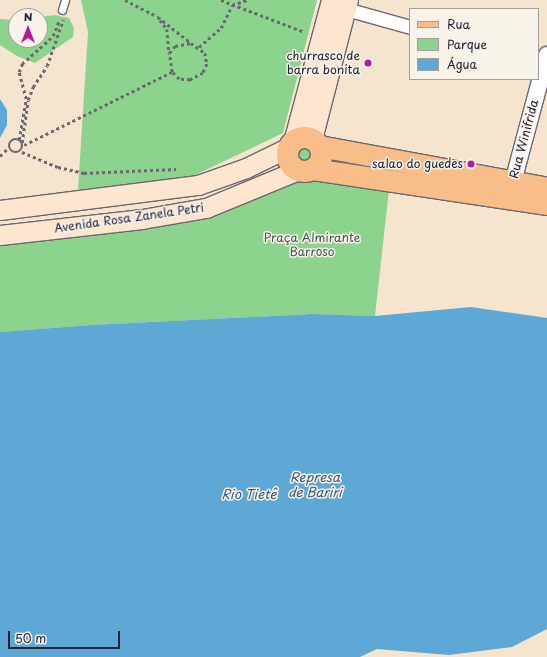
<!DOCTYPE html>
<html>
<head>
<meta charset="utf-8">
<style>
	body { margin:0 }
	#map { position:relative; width:547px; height:657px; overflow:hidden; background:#f5e5ce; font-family:"Playpen Sans",sans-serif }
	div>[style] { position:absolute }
	.green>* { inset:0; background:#8cd38e }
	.water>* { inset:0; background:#5ea8d6 }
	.path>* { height:2.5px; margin-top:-1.25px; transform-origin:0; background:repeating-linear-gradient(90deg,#6c666e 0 3px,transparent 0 6px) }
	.path>.ring { margin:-1.25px; padding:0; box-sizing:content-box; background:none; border:2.5px solid #6c666e; border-radius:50% }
	.roads { filter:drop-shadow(1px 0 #6c666e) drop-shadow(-1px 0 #6c666e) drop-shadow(0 1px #6c666e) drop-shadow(0 -1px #6c666e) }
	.service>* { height:7px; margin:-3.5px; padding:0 3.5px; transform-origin:3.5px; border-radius:3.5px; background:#fff }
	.minor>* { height:13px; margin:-6.5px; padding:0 6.5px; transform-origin:6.5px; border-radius:6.5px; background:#fff }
	.tertiary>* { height:16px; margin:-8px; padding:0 8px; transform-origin:8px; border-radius:8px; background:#fff }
	.secondary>* { height:19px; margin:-9.5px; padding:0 9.5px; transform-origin:9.5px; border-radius:9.5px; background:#fde5d0 }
	.primary>* { height:21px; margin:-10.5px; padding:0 10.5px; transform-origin:10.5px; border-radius:10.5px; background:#f9bd89 }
	.primary>.ring { margin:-10.5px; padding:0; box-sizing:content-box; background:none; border:21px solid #f9bd89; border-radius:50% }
	.dots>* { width:11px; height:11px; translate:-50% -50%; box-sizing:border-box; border:2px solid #f7f3e8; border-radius:50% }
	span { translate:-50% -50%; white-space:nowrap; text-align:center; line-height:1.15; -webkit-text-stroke:3px #f7f3e8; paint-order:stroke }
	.poi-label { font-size:12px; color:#22223b }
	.right { translate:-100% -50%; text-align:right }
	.street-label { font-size:12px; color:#22223b }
	.park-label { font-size:12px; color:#425754 }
	.water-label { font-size:13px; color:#3a5879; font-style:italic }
	.legend { position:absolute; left:409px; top:8px; width:130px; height:72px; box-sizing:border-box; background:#f7f3e8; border:1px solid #a29fa3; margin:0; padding:5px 7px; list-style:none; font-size:12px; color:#22223b }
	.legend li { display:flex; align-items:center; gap:8px; height:20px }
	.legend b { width:20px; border:1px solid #a29fa3 }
	.north { position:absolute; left:8px; top:8px; width:40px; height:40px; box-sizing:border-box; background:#f7f3e8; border:1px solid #a29fa3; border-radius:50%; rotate:0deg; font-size:11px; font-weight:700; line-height:16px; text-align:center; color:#22223b }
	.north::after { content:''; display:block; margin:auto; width:14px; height:18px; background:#b5179e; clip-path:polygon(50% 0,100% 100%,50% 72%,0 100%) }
	.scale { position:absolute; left:8px; top:631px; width:112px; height:18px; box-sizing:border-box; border:2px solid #22223b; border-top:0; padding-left:5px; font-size:12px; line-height:14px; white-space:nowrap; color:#22223b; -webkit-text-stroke:3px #f7f3e8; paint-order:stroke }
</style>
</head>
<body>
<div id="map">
	<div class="green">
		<div style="clip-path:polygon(81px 0,317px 0,283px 133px,187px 179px,78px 190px,88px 32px)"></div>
		<div style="clip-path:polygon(54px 15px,69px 18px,74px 28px,73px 37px,35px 63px,17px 56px,0 45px,0 19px,16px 20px,16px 40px,40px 40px,40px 17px)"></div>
		<div style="clip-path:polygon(303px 139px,320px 156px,316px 164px,294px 164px,292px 160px,290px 155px)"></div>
		<div style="clip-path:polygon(306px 172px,390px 181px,375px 316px,312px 314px,91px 325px,0 332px,0 236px,175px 218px)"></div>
	</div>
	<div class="water">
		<div style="clip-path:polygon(0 99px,7px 110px,7px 125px,0 138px)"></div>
		<div style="clip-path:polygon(471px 307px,547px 318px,547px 629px,512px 647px,449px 655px,377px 649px,360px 657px,0 657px,0 332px,91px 325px,312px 314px,375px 316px)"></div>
	</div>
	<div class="path">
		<div style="left:125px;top:0;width:37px;rotate:27deg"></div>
		<div style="left:158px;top:17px;width:42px;rotate:38.2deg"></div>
		<div style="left:221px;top:0;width:90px;rotate:20.9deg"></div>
		<div style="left:160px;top:20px;width:11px;rotate:52deg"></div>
		<div style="left:167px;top:29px;width:24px;rotate:85deg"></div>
		<div style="left:199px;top:47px;width:29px;rotate:-41deg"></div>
		<div style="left:221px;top:28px;width:25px;rotate:-64deg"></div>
		<div style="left:232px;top:5px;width:16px;rotate:-18deg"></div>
		<div class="ring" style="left:9px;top:139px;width:11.5px;height:11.5px"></div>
		<div style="left:19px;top:140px;width:42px;rotate:-80.3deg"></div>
		<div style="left:26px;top:99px;width:28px;rotate:-105deg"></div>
		<div style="left:19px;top:72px;width:9px;rotate:-69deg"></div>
		<div style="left:22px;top:64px;width:42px;rotate:-42.1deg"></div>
		<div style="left:53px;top:36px;width:17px;rotate:-69deg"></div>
		<div style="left:22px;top:143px;width:43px;rotate:-82.1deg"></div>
		<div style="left:28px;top:100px;width:14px;rotate:-69deg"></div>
		<div style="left:33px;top:87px;width:25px;rotate:-56deg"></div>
		<div style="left:47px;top:66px;width:49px;rotate:-70.8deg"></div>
		<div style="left:24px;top:145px;width:165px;rotate:-26.3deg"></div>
		<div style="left:172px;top:72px;width:19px;rotate:-99deg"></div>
		<div style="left:169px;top:53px;width:9px;rotate:-49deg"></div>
		<div style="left:175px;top:46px;width:16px;rotate:-11deg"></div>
		<div style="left:191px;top:43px;width:17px;rotate:36deg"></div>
		<div style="left:205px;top:53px;width:11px;rotate:80deg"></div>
		<div style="left:207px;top:64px;width:10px;rotate:114deg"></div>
		<div style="left:203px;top:73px;width:15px;rotate:152deg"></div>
		<div style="left:190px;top:80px;width:11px;rotate:-175deg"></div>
		<div style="left:179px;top:79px;width:10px;rotate:-135deg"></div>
		<div style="left:22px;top:152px;width:39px;rotate:23deg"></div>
		<div style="left:58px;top:167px;width:27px;rotate:13deg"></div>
		<div style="left:84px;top:173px;width:92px;rotate:-2.5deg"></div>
		<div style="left:0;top:156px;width:11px;rotate:-45deg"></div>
	</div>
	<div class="roads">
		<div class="service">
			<div style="left:62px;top:10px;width:10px;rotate:-73deg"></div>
		</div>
		<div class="minor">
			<div style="left:346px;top:9px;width:66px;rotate:15.7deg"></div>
		</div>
		<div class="tertiary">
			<div style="left:510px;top:193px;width:143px;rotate:-75deg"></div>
		</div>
		<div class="secondary">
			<div style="left:312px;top:139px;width:144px;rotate:-75.5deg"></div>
			<div style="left:293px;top:142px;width:147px;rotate:-75deg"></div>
			<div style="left:0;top:210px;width:200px;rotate:-7.2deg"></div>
			<div style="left:198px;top:185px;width:51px;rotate:-19.5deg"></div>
			<div style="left:246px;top:168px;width:48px;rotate:-26deg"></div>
			<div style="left:0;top:235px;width:143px;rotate:-6.4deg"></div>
			<div style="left:142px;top:219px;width:65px;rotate:-9.8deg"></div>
			<div style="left:206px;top:208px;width:100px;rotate:-22.4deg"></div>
		</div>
		<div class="primary">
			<div class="ring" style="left:287px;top:137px;width:13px;height:13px"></div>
			<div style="left:319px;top:146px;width:232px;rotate:10.4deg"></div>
			<div style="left:313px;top:169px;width:237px;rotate:8.5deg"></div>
		</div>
	</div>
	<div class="dots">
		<div style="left:368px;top:63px;background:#b5179e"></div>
		<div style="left:471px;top:164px;background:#b5179e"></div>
	</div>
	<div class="poi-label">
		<span class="right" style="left:360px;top:63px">churrasco de<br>barra bonita</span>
		<span class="right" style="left:463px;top:164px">salao do guedes</span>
	</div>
	<div class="street-label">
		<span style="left:524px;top:139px;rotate:-75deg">Rua Winifrida</span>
		<span style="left:129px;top:218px;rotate:-8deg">Avenida Rosa Zanela Petri</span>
	</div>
	<div class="park-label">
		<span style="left:312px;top:245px">Praça Almirante<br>Barroso</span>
	</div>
	<div class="water-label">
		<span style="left:315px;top:485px">Represa<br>de Bariri</span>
		<span style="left:249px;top:494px">Rio Tietê</span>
	</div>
	<ul class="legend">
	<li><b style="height:5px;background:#f9bd89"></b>Rua</li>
	<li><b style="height:11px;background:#8cd38e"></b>Parque</li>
	<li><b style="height:11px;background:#5ea8d6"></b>Água</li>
	</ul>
	<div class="north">N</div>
	<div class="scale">50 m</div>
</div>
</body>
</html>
